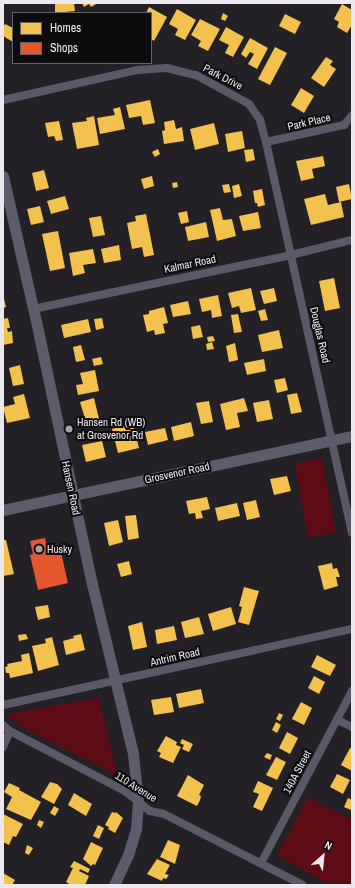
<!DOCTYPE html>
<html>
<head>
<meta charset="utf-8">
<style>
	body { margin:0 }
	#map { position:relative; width:355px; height:888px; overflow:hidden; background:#242126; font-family:"Archivo Narrow",sans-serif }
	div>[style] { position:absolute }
	.green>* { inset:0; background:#5d0b14 }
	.homes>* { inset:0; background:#f2c14e }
	.shops>* { inset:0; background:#e4572e }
	.street>* { height:8px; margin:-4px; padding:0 4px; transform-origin:4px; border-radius:4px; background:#5b5967 }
	.secondary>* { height:11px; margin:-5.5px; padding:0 5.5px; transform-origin:5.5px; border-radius:5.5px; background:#5d5c6c }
	.dots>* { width:11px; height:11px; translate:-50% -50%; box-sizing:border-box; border:2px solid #0d0b0e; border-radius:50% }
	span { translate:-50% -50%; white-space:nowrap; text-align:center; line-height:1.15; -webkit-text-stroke:4px #0d0b0e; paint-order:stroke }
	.street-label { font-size:11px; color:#ece8ed }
	.poi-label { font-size:11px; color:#ece8ed }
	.left { translate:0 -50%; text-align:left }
	.frame { position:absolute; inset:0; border:4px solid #ece8ed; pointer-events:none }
	.legend { position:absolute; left:12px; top:12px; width:140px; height:52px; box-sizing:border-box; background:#0d0b0e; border:1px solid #666367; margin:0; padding:5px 7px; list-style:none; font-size:12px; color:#ece8ed }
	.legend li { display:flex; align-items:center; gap:8px; height:20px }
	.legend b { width:20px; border:1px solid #666367 }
	.north { position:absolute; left:303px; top:836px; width:40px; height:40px; -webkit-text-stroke:3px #0d0b0e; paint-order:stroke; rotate:27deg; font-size:11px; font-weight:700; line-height:16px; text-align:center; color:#ece8ed }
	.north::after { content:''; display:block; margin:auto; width:14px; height:18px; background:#ece8ed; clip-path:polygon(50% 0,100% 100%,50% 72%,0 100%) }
</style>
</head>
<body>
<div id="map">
	<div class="green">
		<div style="clip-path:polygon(322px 458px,336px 532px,308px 537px,295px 464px)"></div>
		<div style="clip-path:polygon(99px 698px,117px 775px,23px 728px,7px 714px)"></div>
		<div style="clip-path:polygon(308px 797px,352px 820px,352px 885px,331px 885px,277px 855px)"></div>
	</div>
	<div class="homes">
		<div style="clip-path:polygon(55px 3px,74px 3px,75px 11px,55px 13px)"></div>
		<div style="clip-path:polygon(82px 3px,98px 3px,91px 7px,89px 4px,84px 7px)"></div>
		<div style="clip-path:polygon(342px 4px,352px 10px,352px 25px,347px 33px,337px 27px,339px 22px,334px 19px)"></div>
		<div style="clip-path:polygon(149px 7px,167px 17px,154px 41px,151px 39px,151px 13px,146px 13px)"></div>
		<div style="clip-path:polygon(177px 9px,196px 20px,185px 40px,175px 35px,178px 29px,169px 24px)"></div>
		<div style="clip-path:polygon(223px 13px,228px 16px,225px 21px,221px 19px)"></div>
		<div style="clip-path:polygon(285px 14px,301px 22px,295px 34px,279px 26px)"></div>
		<div style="clip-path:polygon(200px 19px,220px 29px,208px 51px,198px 46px,201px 41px,191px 35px)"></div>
		<div style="clip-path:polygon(5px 24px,13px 28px,13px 42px,3px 36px,3px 28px)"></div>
		<div style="clip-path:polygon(226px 27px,244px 37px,233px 57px,225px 53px,229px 45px,219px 40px)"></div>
		<div style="clip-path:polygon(250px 38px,268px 48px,257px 69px,248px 64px,254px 54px,250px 52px,246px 58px,241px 54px)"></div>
		<div style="clip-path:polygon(275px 47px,287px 53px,270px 85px,258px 79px)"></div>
		<div style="clip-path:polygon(326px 57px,333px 61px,330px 65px,336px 69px,324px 87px,311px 78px)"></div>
		<div style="clip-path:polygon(301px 88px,314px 96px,304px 113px,291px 105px)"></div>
		<div style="clip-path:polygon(150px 100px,155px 123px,143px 125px,141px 116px,129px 118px,126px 105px)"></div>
		<div style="clip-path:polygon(120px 107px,125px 129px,100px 134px,97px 118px,115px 115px,113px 109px)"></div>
		<div style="clip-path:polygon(94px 116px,99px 145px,77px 149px,72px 123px,87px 121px,86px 118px)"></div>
		<div style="clip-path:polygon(174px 120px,176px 129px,182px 127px,184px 141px,164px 144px,162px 131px,165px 130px,164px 122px)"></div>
		<div style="clip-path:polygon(59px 121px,63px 140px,56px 141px,54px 136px,48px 137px,45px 123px)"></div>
		<div style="clip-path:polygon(214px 123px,219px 144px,195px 150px,190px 129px)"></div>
		<div style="clip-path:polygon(242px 131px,245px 148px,228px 152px,225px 134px)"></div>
		<div style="clip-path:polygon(158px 149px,160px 154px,155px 157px,152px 152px)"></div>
		<div style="clip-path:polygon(253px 149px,255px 160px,246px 162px,244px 150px)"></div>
		<div style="clip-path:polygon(323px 156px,325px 166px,312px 169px,314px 178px,301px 181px,296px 161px)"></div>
		<div style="clip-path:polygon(44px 170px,49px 188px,36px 191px,32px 173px)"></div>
		<div style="clip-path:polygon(152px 176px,154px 186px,144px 189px,141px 179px)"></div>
		<div style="clip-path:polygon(177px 182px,178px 187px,173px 188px,172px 183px)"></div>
		<div style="clip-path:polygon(229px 184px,231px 192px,224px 193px,222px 185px)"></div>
		<div style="clip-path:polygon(239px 184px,242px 196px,234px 198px,232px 186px)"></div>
		<div style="clip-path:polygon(349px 184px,352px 199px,339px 202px,336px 187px)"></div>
		<div style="clip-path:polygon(262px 189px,265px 205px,258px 207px,257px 203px,255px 203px,253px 191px)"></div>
		<div style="clip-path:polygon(325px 194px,328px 205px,341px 202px,344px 217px,311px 225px,304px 199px)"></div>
		<div style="clip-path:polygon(65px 196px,69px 209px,51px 214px,47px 201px)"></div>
		<div style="clip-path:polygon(40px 206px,44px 222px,31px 225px,27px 209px)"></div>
		<div style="clip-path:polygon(220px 208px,223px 220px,232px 219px,236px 236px,217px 241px,210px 210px)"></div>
		<div style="clip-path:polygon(187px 211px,189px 222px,181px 224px,178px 213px)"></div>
		<div style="clip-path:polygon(258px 212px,261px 228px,243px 231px,239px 216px)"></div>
		<div style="clip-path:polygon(146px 214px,154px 255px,144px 257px,142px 247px,132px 249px,127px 223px,136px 221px,135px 216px)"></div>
		<div style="clip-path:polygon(101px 216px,105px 235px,93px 237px,89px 218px)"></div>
		<div style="clip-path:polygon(206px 222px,209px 237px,188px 241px,185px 227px)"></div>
		<div style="clip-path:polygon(58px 231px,65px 268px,50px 271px,42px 234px)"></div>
		<div style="clip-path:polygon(119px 245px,121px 260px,104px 263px,101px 249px)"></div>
		<div style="clip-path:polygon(93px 249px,96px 263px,83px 265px,85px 273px,73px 276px,69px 253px)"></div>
		<div style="clip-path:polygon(334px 278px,340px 308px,325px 311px,319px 281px)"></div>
		<div style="clip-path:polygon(251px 288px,256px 310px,241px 313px,239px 306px,232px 308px,228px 293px)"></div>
		<div style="clip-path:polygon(274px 288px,277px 301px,264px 304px,260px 291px)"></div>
		<div style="clip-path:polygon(3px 295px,6px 307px,3px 308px)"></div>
		<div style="clip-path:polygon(218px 295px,222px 316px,212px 318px,211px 310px,202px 312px,199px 299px)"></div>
		<div style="clip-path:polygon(188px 301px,191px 314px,173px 317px,170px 305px)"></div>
		<div style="clip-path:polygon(164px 307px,168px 323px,163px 324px,165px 333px,155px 335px,154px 330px,147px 332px,143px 315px,149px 314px,149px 311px)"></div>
		<div style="clip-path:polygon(265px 309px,268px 320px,261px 321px,258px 311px)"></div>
		<div style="clip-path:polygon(238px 314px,242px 332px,234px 333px,231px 315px)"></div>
		<div style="clip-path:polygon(8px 318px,10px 328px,7px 328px,8px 332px,12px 331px,13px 343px,3px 345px,3px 319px)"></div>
		<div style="clip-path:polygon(102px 318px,104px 328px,96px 330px,94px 319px)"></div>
		<div style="clip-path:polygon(88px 319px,91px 332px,64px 338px,61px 325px)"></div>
		<div style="clip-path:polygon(200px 325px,203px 337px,193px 339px,191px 327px)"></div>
		<div style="clip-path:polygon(279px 330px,283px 348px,262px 352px,258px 335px)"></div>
		<div style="clip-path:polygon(213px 336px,215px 341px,208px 342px,207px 337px)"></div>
		<div style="clip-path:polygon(212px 342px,214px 349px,207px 350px,206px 344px)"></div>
		<div style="clip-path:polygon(235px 343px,238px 360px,229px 362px,226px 346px)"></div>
		<div style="clip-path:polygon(81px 345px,85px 360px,76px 362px,73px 347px)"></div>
		<div style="clip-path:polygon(101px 357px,103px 364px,94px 366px,92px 359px)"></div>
		<div style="clip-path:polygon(264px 359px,266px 371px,247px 375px,244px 363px)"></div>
		<div style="clip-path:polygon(20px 365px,24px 384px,13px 386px,9px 368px)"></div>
		<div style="clip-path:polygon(95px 370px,99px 391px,78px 395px,76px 385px,83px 384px,80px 373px)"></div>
		<div style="clip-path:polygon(285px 378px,288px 390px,277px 393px,274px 380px)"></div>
		<div style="clip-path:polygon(297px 393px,302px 412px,291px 414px,287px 395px)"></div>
		<div style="clip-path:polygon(24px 394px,30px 418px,7px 423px,3px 407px,15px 404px,13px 397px)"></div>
		<div style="clip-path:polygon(94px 398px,99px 419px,86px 422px,80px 402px)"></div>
		<div style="clip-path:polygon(244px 398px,248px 411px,237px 413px,240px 427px,226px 430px,220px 404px)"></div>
		<div style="clip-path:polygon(269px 400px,273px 419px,257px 422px,253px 403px)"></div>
		<div style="clip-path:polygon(209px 401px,213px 422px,201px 424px,196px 403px)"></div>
		<div style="clip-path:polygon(191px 422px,194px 436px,174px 441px,171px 427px)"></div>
		<div style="clip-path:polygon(133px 424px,139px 448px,118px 453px,112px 429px)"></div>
		<div style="clip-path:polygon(165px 428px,168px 440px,148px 445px,145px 432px)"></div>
		<div style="clip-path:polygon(102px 441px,106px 457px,86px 462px,82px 445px)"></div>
		<div style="clip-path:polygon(287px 476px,291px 491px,274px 495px,270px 479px)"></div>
		<div style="clip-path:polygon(207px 497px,210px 509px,201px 511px,203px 518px,196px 519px,195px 513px,189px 514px,186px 501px)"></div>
		<div style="clip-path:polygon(256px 500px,260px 517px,247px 520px,243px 503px)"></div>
		<div style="clip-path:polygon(237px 503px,240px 516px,218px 521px,215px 508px)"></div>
		<div style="clip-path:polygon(136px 515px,139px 538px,128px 540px,125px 516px)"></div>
		<div style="clip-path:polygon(118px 520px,123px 542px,109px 546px,104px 523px)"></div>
		<div style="clip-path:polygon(3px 540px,6px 540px,14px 574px,3px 576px)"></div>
		<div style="clip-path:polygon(129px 561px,132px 574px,121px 577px,117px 564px)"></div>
		<div style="clip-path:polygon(332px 563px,333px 569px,337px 568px,340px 577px,336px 577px,338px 586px,324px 590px,318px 566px)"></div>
		<div style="clip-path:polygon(244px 587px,259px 591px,249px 625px,238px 622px,242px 607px,239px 606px)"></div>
		<div style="clip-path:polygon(48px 605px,50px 617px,38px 620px,35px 607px)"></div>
		<div style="clip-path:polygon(231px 607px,236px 624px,213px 631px,208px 614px)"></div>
		<div style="clip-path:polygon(199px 617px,204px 634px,185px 638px,181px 622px)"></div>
		<div style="clip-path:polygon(142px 622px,147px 647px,133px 650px,128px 626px)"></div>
		<div style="clip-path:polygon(174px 626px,177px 640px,157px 644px,155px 630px)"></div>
		<div style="clip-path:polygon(26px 634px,28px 639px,19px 641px,18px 635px)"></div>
		<div style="clip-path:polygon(81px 634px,85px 650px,66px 655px,63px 641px,74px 638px,73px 636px)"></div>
		<div style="clip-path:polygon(52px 637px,59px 665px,38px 671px,32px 646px,46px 643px,45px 639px)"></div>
		<div style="clip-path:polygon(29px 653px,33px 673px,10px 678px,9px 673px,6px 673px,5px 667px,8px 666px,7px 664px,22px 661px,21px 655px)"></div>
		<div style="clip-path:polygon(317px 655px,336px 665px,330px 676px,311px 667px)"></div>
		<div style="clip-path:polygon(314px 676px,325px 682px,319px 694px,308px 688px)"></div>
		<div style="clip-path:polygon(201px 689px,204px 703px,179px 708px,176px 694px)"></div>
		<div style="clip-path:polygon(171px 697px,174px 712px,154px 715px,151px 700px)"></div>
		<div style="clip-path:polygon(301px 702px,312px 708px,304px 725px,292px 719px)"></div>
		<div style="clip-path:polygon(279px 713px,283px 715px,280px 721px,276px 719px)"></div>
		<div style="clip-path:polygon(276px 722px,281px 725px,277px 733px,272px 730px)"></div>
		<div style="clip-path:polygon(287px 732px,298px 738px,290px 754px,279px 748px)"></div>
		<div style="clip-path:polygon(166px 736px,177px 742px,176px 745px,181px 747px,173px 763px,159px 757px,161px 753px,157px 751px)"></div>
		<div style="clip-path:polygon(182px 739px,193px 744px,189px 752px,182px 749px,184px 745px,180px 743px)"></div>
		<div style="clip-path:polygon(350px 748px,352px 749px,352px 771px,341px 765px)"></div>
		<div style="clip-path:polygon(267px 753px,272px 755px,270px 760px,264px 757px)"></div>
		<div style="clip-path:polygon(276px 757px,286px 762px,277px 780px,266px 775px)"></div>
		<div style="clip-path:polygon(337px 774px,350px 780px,343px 794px,330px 787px)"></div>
		<div style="clip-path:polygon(188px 775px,204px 785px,199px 795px,201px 796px,200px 800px,197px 806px,177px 796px)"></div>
		<div style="clip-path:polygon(258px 781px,273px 788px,262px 811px,253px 807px,259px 794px,253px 792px)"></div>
		<div style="clip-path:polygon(50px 782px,57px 784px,62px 789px,54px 804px,41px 797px)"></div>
		<div style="clip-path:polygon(9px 783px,20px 788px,19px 790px,41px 802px,31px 820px,6px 809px,12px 797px,4px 792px)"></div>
		<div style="clip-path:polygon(74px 793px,92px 804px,86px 816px,68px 805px)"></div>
		<div style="clip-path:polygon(348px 798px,352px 800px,351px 810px,344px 807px)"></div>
		<div style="clip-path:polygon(54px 806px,59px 809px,55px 816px,50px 813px)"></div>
		<div style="clip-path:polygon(112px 812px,115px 813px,116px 812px,123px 818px,115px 833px,108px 829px,109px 827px,105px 825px)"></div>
		<div style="clip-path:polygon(3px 814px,23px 824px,16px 837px,13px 836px,9px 845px,3px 842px)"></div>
		<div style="clip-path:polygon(39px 820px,44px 822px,41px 828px,37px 825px)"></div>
		<div style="clip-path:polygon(98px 825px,104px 828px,99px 839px,93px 836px)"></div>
		<div style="clip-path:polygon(168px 840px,180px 845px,175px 864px,160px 857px)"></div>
		<div style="clip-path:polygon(91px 842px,103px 848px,95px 865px,93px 864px,91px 866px,83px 859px)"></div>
		<div style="clip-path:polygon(27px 845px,33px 848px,29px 855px,25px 853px)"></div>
		<div style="clip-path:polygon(157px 859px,170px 865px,165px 874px,169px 875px,166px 879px,163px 878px,162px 881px,147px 874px)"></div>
		<div style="clip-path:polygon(74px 861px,90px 869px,88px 873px,80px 869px,79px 871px,89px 876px,85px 885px,71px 885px,66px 882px,73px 868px,70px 867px)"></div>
		<div style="clip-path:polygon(3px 873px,15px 880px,12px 885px,3px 885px)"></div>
	</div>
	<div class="shops">
		<div style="clip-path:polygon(45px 538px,48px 550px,60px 548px,68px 583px,38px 590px,30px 555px,33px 554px,30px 541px)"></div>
	</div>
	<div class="street">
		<div style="left:3px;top:100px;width:137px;rotate:-12.6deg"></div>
		<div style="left:137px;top:70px;width:30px;rotate:-4deg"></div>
		<div style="left:167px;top:68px;width:30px;rotate:14deg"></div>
		<div style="left:196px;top:75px;width:60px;rotate:28.7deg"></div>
		<div style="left:249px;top:104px;width:19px;rotate:55deg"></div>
		<div style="left:260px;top:120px;width:23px;rotate:75deg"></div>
		<div style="left:266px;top:142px;width:400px;rotate:77.6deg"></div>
		<div style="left:266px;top:142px;width:80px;rotate:-12.3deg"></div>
		<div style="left:344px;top:125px;width:13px;rotate:-51deg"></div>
		<div style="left:33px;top:309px;width:264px;rotate:-11.8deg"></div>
		<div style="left:291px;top:255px;width:63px;rotate:-13.8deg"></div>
		<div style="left:3px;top:705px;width:357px;rotate:-12.3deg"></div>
		<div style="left:338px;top:720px;width:16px;rotate:27deg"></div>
		<div style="left:3px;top:725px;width:9px;rotate:41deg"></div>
		<div style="left:10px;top:731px;width:130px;rotate:27.6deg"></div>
		<div style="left:125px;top:791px;width:32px;rotate:39deg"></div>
		<div style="left:150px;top:811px;width:14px;rotate:12deg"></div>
		<div style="left:164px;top:814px;width:156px;rotate:27.1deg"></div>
		<div style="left:3px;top:747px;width:17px;rotate:-66deg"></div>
		<div style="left:261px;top:863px;width:195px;rotate:-62.1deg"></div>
	</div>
	<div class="secondary">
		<div style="left:3px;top:176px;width:149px;rotate:77.2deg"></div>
		<div style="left:36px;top:321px;width:269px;rotate:78deg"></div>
		<div style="left:92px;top:584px;width:175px;rotate:76.4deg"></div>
		<div style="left:133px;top:754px;width:47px;rotate:83.9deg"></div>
		<div style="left:138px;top:801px;width:28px;rotate:94deg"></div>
		<div style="left:136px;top:829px;width:27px;rotate:107deg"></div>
		<div style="left:128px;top:855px;width:33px;rotate:115deg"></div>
		<div style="left:3px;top:510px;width:357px;rotate:-12deg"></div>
	</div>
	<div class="dots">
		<div style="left:69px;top:429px;background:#a6a2a7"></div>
		<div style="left:39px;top:549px;background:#a6a2a7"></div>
	</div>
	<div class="street-label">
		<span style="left:223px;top:77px;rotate:27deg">Park Drive</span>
		<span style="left:309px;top:122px;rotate:-13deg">Park Place</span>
		<span style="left:190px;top:264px;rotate:-12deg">Kalmar Road</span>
		<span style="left:320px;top:335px;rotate:77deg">Douglas Road</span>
		<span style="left:177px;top:473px;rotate:-12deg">Grosvenor Road</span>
		<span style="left:71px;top:488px;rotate:78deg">Hansen Road</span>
		<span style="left:175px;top:657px;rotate:-13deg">Antrim Road</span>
		<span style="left:297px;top:772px;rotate:-62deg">140A Street</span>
		<span style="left:136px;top:787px;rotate:32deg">110 Avenue</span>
	</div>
	<div class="poi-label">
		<span class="left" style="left:77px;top:429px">Hansen Rd (WB)<br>at Grosvenor Rd</span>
		<span class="left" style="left:47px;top:549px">Husky</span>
	</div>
	<div class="frame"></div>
	<ul class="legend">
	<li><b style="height:11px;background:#f2c14e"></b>Homes</li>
	<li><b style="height:11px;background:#e4572e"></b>Shops</li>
	</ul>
	<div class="north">N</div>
</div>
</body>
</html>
